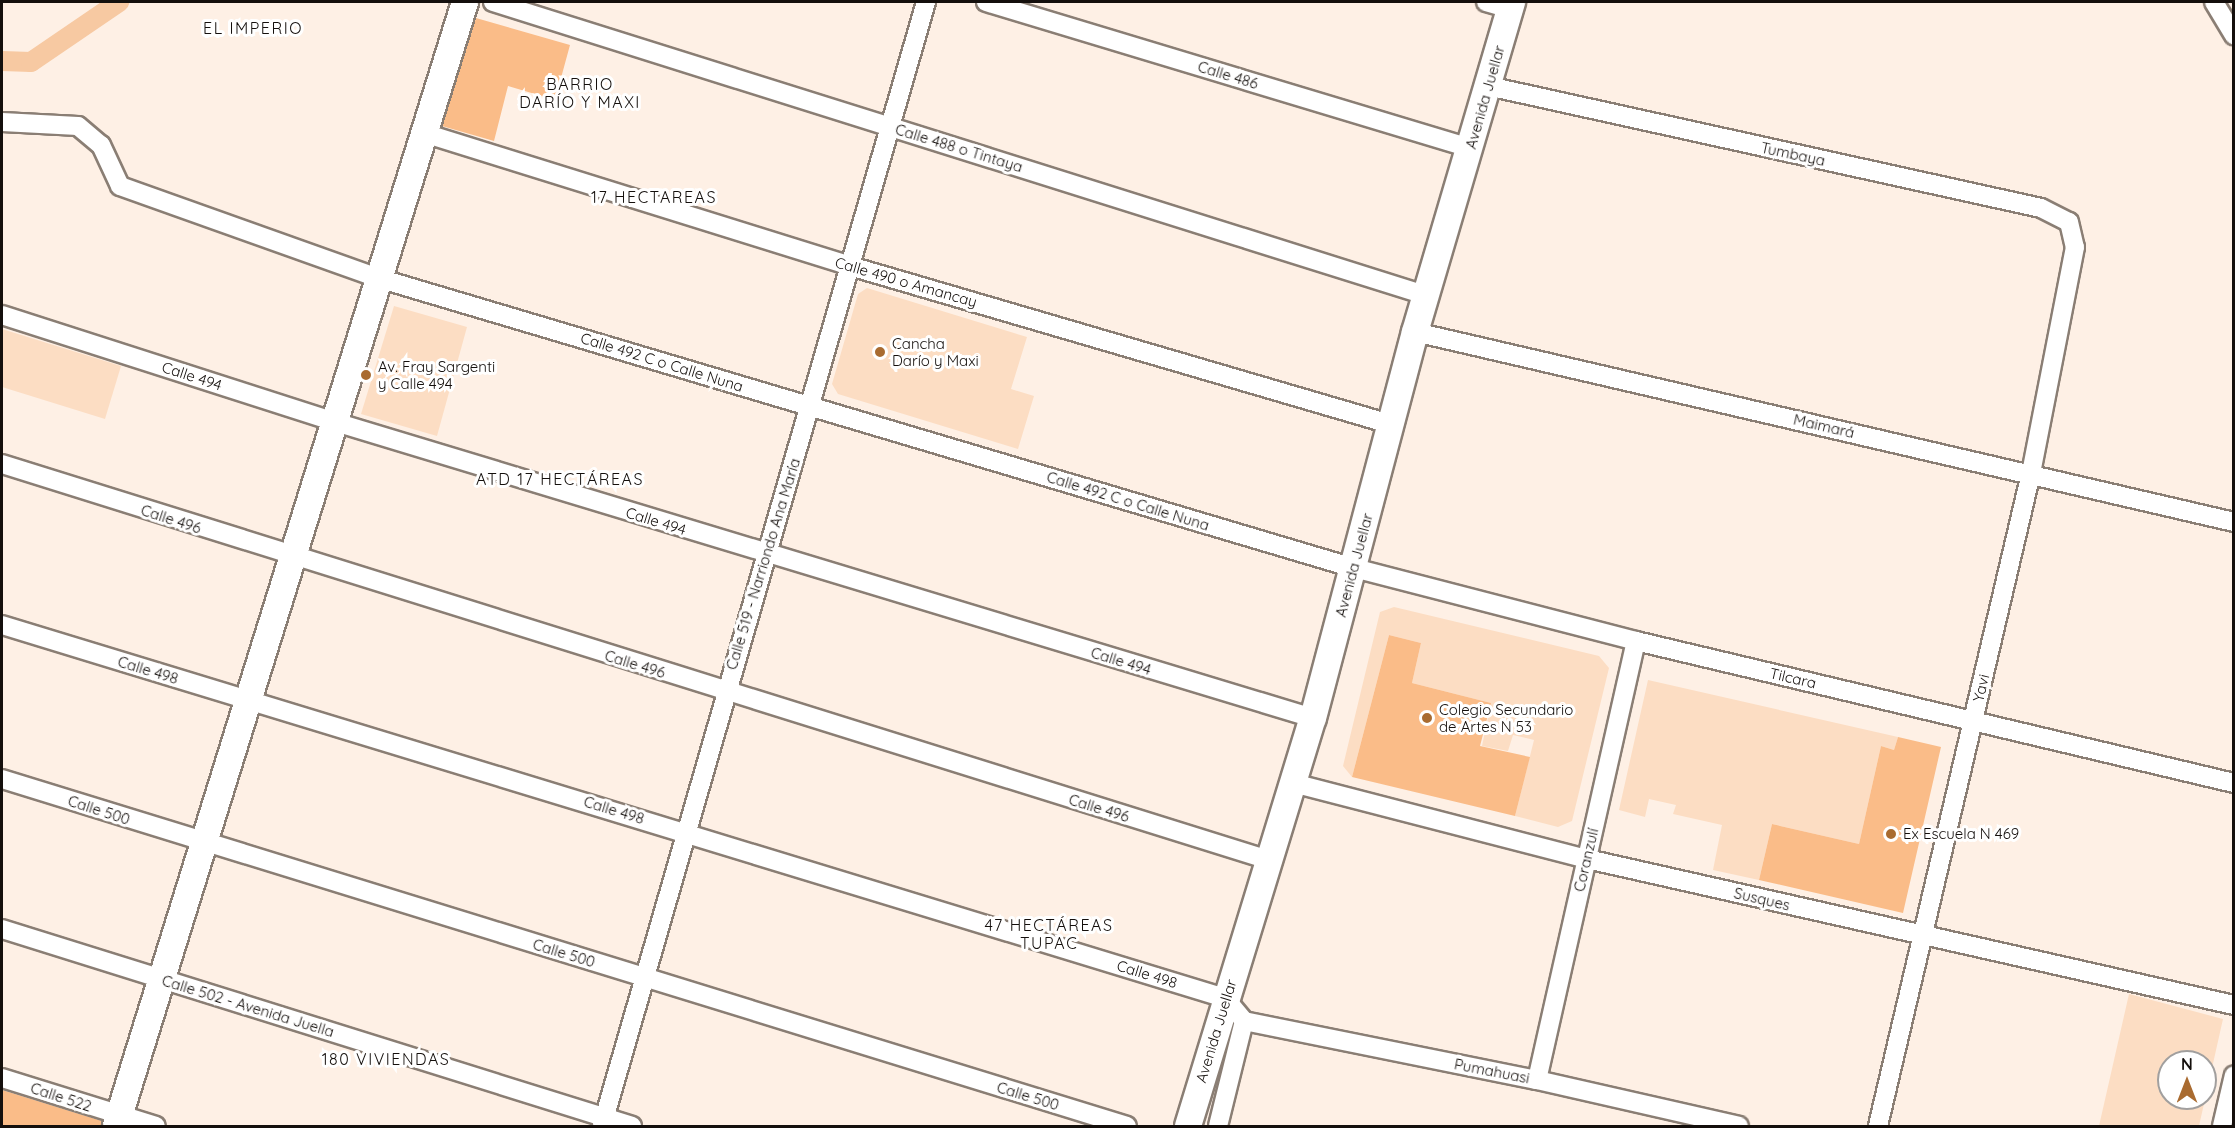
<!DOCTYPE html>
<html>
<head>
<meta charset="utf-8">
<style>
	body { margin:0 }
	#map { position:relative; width:2235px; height:1128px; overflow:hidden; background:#fef0e5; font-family:Quicksand,sans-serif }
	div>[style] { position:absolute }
	.green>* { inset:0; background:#fcddc3 }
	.canal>* { height:20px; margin:-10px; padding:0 10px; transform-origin:10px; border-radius:10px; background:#f7c9a2 }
	.building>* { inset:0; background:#fabc88 }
	.roads { filter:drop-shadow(2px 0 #8a7e74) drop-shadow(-2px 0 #8a7e74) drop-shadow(0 2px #8a7e74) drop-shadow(0 -2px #8a7e74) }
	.street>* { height:18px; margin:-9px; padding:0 9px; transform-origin:9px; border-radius:9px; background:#fff }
	.secondary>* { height:26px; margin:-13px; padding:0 13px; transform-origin:13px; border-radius:13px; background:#fff }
	.dots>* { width:16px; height:16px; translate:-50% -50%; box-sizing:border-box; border:3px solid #fff; border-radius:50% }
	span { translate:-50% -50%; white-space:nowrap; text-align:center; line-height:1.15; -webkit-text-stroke:6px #fff; paint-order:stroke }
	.street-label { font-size:15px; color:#140f0c }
	.poi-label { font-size:15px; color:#140f0c }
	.left { translate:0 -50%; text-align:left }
	.neighbourhood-label { font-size:16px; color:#140f0c; letter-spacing:1.5px }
	.frame { position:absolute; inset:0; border:3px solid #140f0c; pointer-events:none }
	.north { position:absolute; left:2157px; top:1050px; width:60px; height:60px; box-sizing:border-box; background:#fff; border:2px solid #a19f9e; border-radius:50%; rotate:0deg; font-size:16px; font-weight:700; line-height:24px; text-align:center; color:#140f0c }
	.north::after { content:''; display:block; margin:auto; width:21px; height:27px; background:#a96b30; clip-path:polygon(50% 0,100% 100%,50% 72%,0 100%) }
</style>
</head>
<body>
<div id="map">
	<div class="green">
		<div style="clip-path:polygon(867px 288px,1027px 337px,1011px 389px,1034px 396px,1018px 449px,838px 394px,832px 384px,858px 294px)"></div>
		<div style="clip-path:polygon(394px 306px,467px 327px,437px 436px,361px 414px)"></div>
		<div style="clip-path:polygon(2px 329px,121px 366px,105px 419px,2px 387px)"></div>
		<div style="clip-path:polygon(1394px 607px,1599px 656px,1609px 668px,1572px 821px,1558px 827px,1515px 816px,1534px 740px,1513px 735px,1508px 751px,1482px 746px,1491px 703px,1412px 683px,1421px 643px,1389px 635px,1352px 777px,1343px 766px,1380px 612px)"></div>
		<div style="clip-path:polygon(1648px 680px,1898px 737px,1894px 750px,1881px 746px,1859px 844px,1772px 824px,1759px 880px,1713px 870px,1722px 825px,1673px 814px,1676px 805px,1649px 799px,1645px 817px,1619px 810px)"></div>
		<div style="clip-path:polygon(evenodd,2129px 994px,2223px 1019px,2199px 1126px,2099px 1126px,2129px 994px,2169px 1062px,2205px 1062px,2205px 1098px,2169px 1098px,2169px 1062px)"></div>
	</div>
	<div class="canal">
		<div style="left:2px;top:61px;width:29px;rotate:2deg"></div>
		<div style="left:31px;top:62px;width:107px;rotate:-34.3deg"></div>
	</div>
	<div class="building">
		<div style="clip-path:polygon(476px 18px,570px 45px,555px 100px,508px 86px,494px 141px,442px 126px)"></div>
		<div style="clip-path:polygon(1389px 635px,1421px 643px,1412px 683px,1491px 703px,1480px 746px,1530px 757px,1515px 816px,1352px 777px)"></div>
		<div style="clip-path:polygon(1898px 737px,1941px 747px,1903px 913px,1759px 880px,1772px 824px,1859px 844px,1881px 746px,1894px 750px)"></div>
		<div style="clip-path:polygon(2px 1090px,102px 1121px,101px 1126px,2px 1126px)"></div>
	</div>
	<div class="roads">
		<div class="street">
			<div style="left:493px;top:2px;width:977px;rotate:17.45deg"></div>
			<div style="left:986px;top:2px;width:506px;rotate:16.79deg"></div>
			<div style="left:1486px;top:2px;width:25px;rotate:16deg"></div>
			<div style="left:2214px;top:2px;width:39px;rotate:59deg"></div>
			<div style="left:1488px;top:86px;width:566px;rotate:12.44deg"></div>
			<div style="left:2041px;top:208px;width:31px;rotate:27deg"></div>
			<div style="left:2069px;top:222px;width:26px;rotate:77deg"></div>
			<div style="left:2075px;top:247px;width:230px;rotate:101deg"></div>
			<div style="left:2031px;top:473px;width:671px;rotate:103.19deg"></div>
			<div style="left:2px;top:122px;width:76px;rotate:3deg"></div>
			<div style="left:78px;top:126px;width:30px;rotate:40deg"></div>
			<div style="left:101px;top:145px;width:45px;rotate:65.1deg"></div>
			<div style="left:120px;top:186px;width:274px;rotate:19.6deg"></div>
			<div style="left:378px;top:278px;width:1018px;rotate:16.55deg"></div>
			<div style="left:1354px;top:568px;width:291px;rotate:14.5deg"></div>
			<div style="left:1636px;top:641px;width:615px;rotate:13.36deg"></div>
			<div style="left:424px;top:133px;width:446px;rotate:17.3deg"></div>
			<div style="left:850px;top:266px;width:563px;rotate:16.31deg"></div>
			<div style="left:2px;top:315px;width:350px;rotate:17.8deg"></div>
			<div style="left:335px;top:422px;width:1022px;rotate:16.84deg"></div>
			<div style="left:1415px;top:332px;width:841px;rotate:13.06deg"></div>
			<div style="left:2px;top:464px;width:1327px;rotate:17.36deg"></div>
			<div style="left:2px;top:625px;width:1279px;rotate:16.96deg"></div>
			<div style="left:1225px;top:998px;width:30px;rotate:50deg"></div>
			<div style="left:2px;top:779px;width:1177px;rotate:17.14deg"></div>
			<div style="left:1293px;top:783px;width:304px;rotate:14.5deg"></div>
			<div style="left:1587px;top:859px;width:663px;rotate:12.72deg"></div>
			<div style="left:2px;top:929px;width:660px;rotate:17.36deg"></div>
			<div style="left:1244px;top:1021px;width:299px;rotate:11.4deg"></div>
			<div style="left:1537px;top:1080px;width:207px;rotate:12.8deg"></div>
			<div style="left:2px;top:1078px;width:161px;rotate:17.3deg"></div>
			<div style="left:1537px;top:1080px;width:450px;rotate:-77.3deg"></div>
			<div style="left:602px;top:1126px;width:1170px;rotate:-73.92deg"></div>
			<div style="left:1218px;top:1126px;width:108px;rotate:-76.1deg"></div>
			<div style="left:2222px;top:1126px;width:52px;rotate:-76.8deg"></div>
		</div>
		<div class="secondary">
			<div style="left:116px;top:1126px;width:1177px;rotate:-72.75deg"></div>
			<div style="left:1188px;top:1126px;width:427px;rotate:-73deg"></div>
			<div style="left:1313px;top:718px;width:399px;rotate:-75.2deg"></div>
			<div style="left:1415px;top:332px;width:344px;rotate:-73.6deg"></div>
		</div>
	</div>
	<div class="dots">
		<div style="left:880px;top:352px;background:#a96b30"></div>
		<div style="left:366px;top:375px;background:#a96b30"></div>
		<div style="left:1427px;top:718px;background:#a96b30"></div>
		<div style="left:1891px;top:834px;background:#a96b30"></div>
	</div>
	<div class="street-label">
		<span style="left:1228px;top:75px;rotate:17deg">Calle 486</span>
		<span style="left:1485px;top:97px;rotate:-74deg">Avenida Juellar</span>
		<span style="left:959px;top:148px;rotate:17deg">Calle 488 o Tintaya</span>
		<span style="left:1793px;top:154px;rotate:12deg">Tumbaya</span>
		<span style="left:906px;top:282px;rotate:16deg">Calle 490 o Amancay</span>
		<span style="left:662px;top:362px;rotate:17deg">Calle 492 C o Calle Nuna</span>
		<span style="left:192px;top:376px;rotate:18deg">Calle 494</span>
		<span style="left:1824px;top:426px;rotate:13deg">Maimará</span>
		<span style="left:1128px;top:501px;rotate:17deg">Calle 492 C o Calle Nuna</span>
		<span style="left:171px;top:519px;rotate:18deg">Calle 496</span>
		<span style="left:656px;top:521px;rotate:17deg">Calle 494</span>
		<span style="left:763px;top:564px;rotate:-73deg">Calle 519 - Narriondo Ana María</span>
		<span style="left:1354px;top:565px;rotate:-75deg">Avenida Juellar</span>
		<span style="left:1121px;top:661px;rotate:17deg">Calle 494</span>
		<span style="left:635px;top:664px;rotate:17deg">Calle 496</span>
		<span style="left:148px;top:670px;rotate:17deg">Calle 498</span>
		<span style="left:1793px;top:678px;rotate:13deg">Tilcara</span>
		<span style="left:1981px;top:688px;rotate:-77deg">Yavi</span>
		<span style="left:1099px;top:808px;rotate:17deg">Calle 496</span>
		<span style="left:99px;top:810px;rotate:18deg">Calle 500</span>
		<span style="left:614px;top:810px;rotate:17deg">Calle 498</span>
		<span style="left:1586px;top:860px;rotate:-77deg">Coranzulí</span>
		<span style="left:1762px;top:899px;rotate:13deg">Susques</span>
		<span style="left:564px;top:953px;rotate:17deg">Calle 500</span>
		<span style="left:1147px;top:974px;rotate:17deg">Calle 498</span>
		<span style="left:248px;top:1006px;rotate:17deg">Calle 502 - Avenida Juella</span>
		<span style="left:1216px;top:1031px;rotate:-73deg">Avenida Juellar</span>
		<span style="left:1492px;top:1071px;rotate:11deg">Pumahuasi</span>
		<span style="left:1028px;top:1096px;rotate:17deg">Calle 500</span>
		<span style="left:61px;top:1097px;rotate:18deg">Calle 522</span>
	</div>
	<div class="poi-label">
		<span class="left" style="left:892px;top:352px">Cancha<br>Darío y Maxi</span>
		<span class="left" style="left:378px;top:375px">Av. Fray Sargenti<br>y Calle 494</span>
		<span class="left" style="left:1439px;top:718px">Colegio Secundario<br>de Artes N 53</span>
		<span class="left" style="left:1903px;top:834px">Ex Escuela N 469</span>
	</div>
	<div class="neighbourhood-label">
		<span style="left:253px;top:28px">EL IMPERIO</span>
		<span style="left:580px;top:93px">BARRIO<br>DARÍO Y MAXI</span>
		<span style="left:654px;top:197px">17 HECTAREAS</span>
		<span style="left:560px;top:479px">ATD 17 HECTÁREAS</span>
		<span style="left:1049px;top:934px">47 HECTÁREAS<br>TUPAC</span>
		<span style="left:386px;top:1059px">180 VIVIENDAS</span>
	</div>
	<div class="frame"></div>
	<div class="north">N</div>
</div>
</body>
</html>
